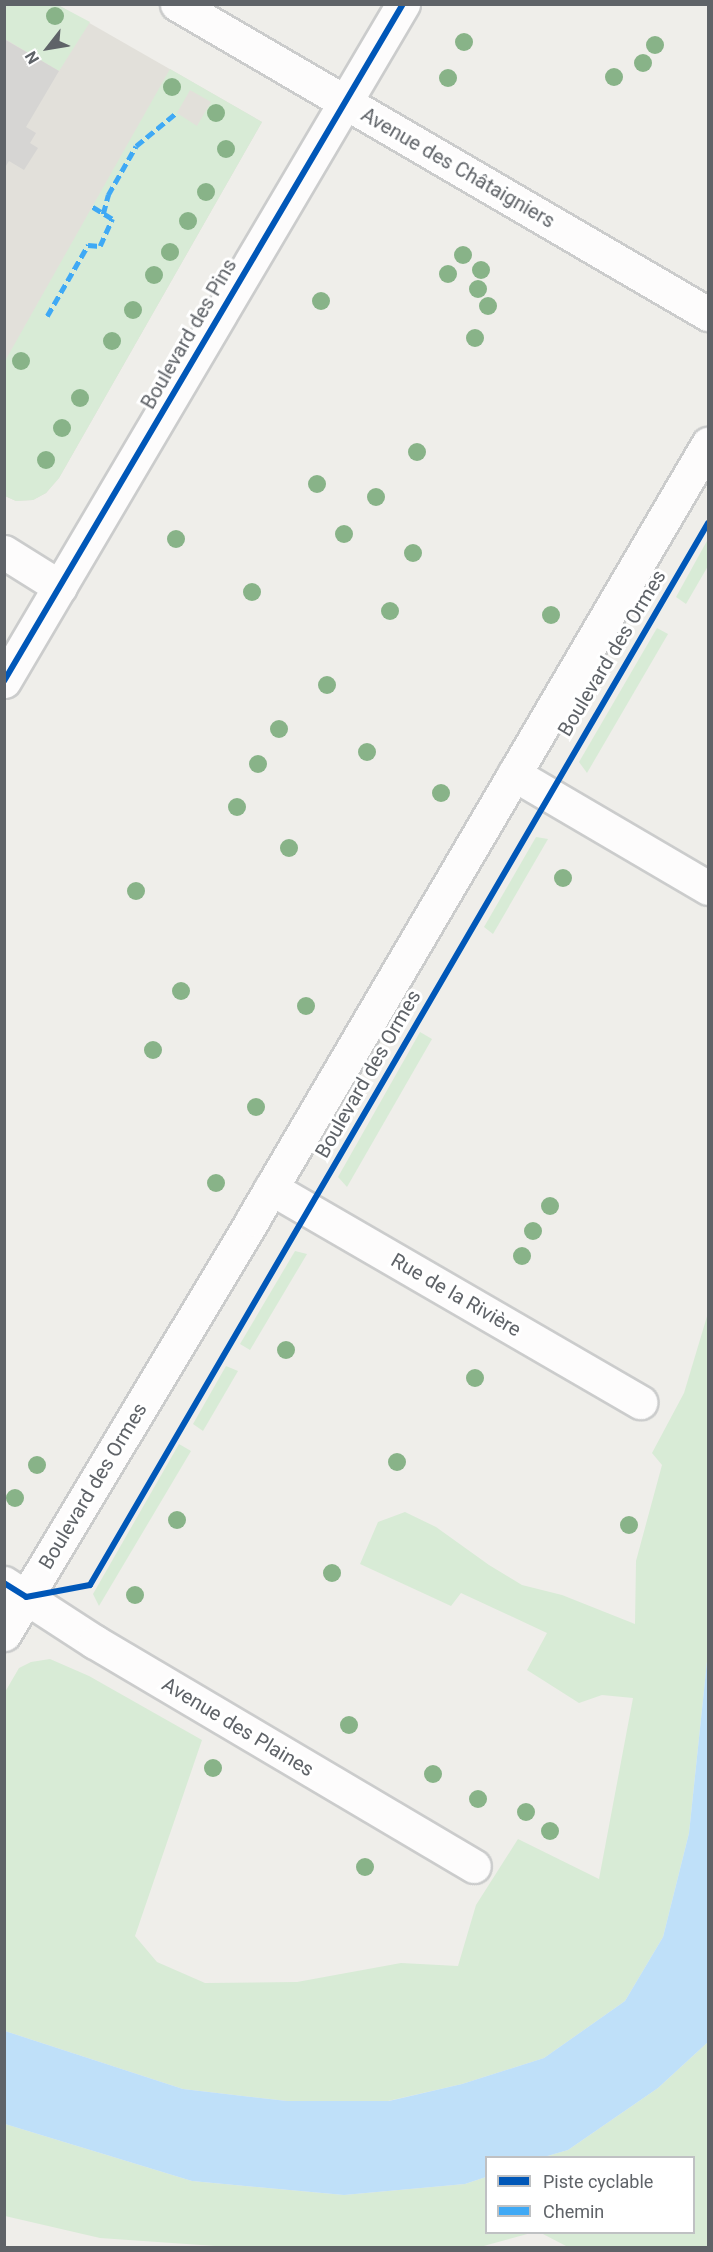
<!DOCTYPE html>
<html>
<head>
<meta charset="utf-8">
<style>
	body { margin:0 }
	#map { position:relative; width:713px; height:2252px; overflow:hidden; background:#efeeea; font-family:Roboto,sans-serif }
	div>[style] { position:absolute }
	.education>* { inset:0; background:#e2e0da }
	.green>* { inset:0; background:#d8ebd6 }
	.water>* { inset:0; background:#bfe0f9 }
	.building>* { inset:0; background:#d6d5d3 }
	.roads { filter:drop-shadow(2px 0 #cbcccc) drop-shadow(-2px 0 #cbcccc) drop-shadow(0 2px #cbcccc) drop-shadow(0 -2px #cbcccc) }
	.minor>* { height:33px; margin:-16.5px; padding:0 16.5px; transform-origin:16.5px; border-radius:16.5px; background:#fdfcfc }
	.quiet>* { height:4.5px; margin-top:-2.25px; transform-origin:0; background:repeating-linear-gradient(90deg,#3fa9f5 0 9px,transparent 0 13.5px) }
	.cycleway>* { height:6px; margin:-3px; padding:0 3px; transform-origin:3px; border-radius:3px; background:#0057b8 }
	.trees>* { width:18px; height:18px; margin:-9px; border-radius:50%; background:#88b388 }
	span { translate:-50% -50%; white-space:nowrap; text-align:center; line-height:1.15; -webkit-text-stroke:6px #fff; paint-order:stroke }
	.street-label { font-size:20px; color:#5f6368 }
	.frame { position:absolute; inset:0; border:6px solid #5f6368; pointer-events:none }
	.legend { position:absolute; left:485px; top:2156px; width:210px; height:78px; box-sizing:border-box; background:#fff; border:2px solid #bfc1c3; margin:0; padding:8px 10px; list-style:none; font-size:18px; color:#5f6368 }
	.legend li { display:flex; align-items:center; gap:12px; height:30px }
	.legend b { width:30px; border:2px solid #bfc1c3 }
	.north { position:absolute; left:18px; top:18px; width:60px; height:60px; -webkit-text-stroke:4px #fff; paint-order:stroke; rotate:239deg; font-size:16px; font-weight:700; line-height:24px; text-align:center; color:#5f6368 }
	.north::after { content:''; display:block; margin:auto; width:21px; height:27px; background:#5f6368; clip-path:polygon(50% 0,100% 100%,50% 72%,0 100%) }
</style>
</head>
<body>
<div id="map">
	<div class="education">
		<div style="clip-path:polygon(4px 5px,58px 5px,262px 122px,59px 478px,46px 493px,33px 500px,16px 501px,5px 496px)"></div>
	</div>
	<div class="green">
		<div style="clip-path:polygon(4px 5px,58px 5px,90px 22px,59px 71px,5px 39px)"></div>
		<div style="clip-path:polygon(evenodd,170px 69px,262px 122px,59px 478px,46px 493px,33px 500px,16px 501px,5px 496px,5px 361px,170px 69px,190px 90px,211px 102px,197px 126px,177px 113px,190px 90px)"></div>
		<div style="clip-path:polygon(708px 539px,708px 566px,686px 604px,676px 597px)"></div>
		<div style="clip-path:polygon(657px 628px,668px 634px,587px 773px,579px 762px)"></div>
		<div style="clip-path:polygon(536px 837px,548px 839px,493px 934px,484px 927px)"></div>
		<div style="clip-path:polygon(420px 1032px,432px 1039px,347px 1187px,338px 1177px)"></div>
		<div style="clip-path:polygon(295px 1251px,307px 1254px,250px 1350px,240px 1344px)"></div>
		<div style="clip-path:polygon(708px 1313px,708px 1652px,689px 1833px,663px 1937px,625px 2001px,544px 2058px,462px 2084px,388px 2101px,287px 2101px,183px 2089px,5px 2031px,5px 1692px,19px 1668px,31px 1662px,50px 1659px,89px 1676px,202px 1740px,135px 1936px,157px 1962px,205px 1983px,297px 1982px,401px 1963px,458px 1966px,476px 1905px,518px 1839px,599px 1879px,633px 1698px,602px 1695px,579px 1703px,527px 1670px,547px 1633px,461px 1593px,451px 1606px,360px 1564px,378px 1522px,405px 1512px,436px 1527px,489px 1565px,522px 1585px,562px 1595px,635px 1624px,636px 1561px,662px 1465px,652px 1453px,684px 1393px)"></div>
		<div style="clip-path:polygon(226px 1366px,238px 1371px,203px 1431px,193px 1424px)"></div>
		<div style="clip-path:polygon(179px 1444px,191px 1451px,99px 1606px,93px 1594px)"></div>
		<div style="clip-path:polygon(708px 2042px,708px 2247px,568px 2247px,541px 2233px,694px 2232px,694px 2158px,544px 2157px,568px 2150px,658px 2088px)"></div>
		<div style="clip-path:polygon(5px 2124px,192px 2181px,344px 2195px,465px 2184px,486px 2177px,486px 2232px,531px 2233px,480px 2247px,244px 2248px,100px 2238px,5px 2216px)"></div>
	</div>
	<div class="water">
		<div style="clip-path:polygon(708px 1652px,708px 2042px,658px 2088px,568px 2150px,544px 2157px,486px 2158px,486px 2177px,465px 2184px,344px 2195px,192px 2181px,5px 2124px,5px 2031px,183px 2089px,287px 2101px,389px 2101px,462px 2084px,544px 2058px,625px 2001px,663px 1937px,689px 1833px)"></div>
	</div>
	<div class="building">
		<div style="clip-path:polygon(4px 39px,59px 71px,26px 127px,36px 133px,30px 143px,38px 148px,24px 170px,9px 161px,4px 169px)"></div>
	</div>
	<div class="roads">
		<div class="minor">
			<div style="left:177px;top:4px;width:615px;rotate:30.28deg"></div>
			<div style="left:4px;top:552px;width:66px;rotate:32deg"></div>
			<div style="left:4px;top:681px;width:786px;rotate:-59.49deg"></div>
			<div style="left:514px;top:774px;width:225px;rotate:30.4deg"></div>
			<div style="left:271px;top:1188px;width:427px;rotate:30.1deg"></div>
			<div style="left:4px;top:1583px;width:108px;rotate:33deg"></div>
			<div style="left:95px;top:1642px;width:440px;rotate:30.6deg"></div>
			<div style="left:4px;top:1634px;width:484px;rotate:-59deg"></div>
			<div style="left:253px;top:1219px;width:899px;rotate:-59.58deg"></div>
		</div>
	</div>
	<div class="quiet">
		<div style="left:103px;top:214px;width:20px;rotate:-75deg"></div>
		<div style="left:108px;top:195px;width:56px;rotate:-60.3deg"></div>
		<div style="left:136px;top:146px;width:52px;rotate:-39.5deg"></div>
		<div style="left:47px;top:316px;width:82px;rotate:-60deg"></div>
		<div style="left:88px;top:245px;width:12px;rotate:5deg"></div>
		<div style="left:100px;top:246px;width:30px;rotate:-66deg"></div>
		<div style="left:112px;top:219px;width:23px;rotate:-149deg"></div>
	</div>
	<div class="cycleway">
		<div style="left:4px;top:681px;width:786px;rotate:-59.49deg"></div>
		<div style="left:4px;top:1583px;width:26px;rotate:32deg"></div>
		<div style="left:26px;top:1597px;width:65px;rotate:-10.6deg"></div>
		<div style="left:90px;top:1585px;width:1229px;rotate:-59.8deg"></div>
	</div>
	<div class="trees">
		<div style="left:55px;top:16px"></div>
		<div style="left:464px;top:42px"></div>
		<div style="left:655px;top:45px"></div>
		<div style="left:643px;top:63px"></div>
		<div style="left:614px;top:77px"></div>
		<div style="left:448px;top:78px"></div>
		<div style="left:172px;top:87px"></div>
		<div style="left:216px;top:113px"></div>
		<div style="left:226px;top:149px"></div>
		<div style="left:206px;top:192px"></div>
		<div style="left:188px;top:221px"></div>
		<div style="left:170px;top:252px"></div>
		<div style="left:463px;top:255px"></div>
		<div style="left:481px;top:270px"></div>
		<div style="left:448px;top:274px"></div>
		<div style="left:154px;top:275px"></div>
		<div style="left:478px;top:289px"></div>
		<div style="left:321px;top:301px"></div>
		<div style="left:488px;top:306px"></div>
		<div style="left:133px;top:310px"></div>
		<div style="left:475px;top:338px"></div>
		<div style="left:112px;top:341px"></div>
		<div style="left:21px;top:361px"></div>
		<div style="left:80px;top:398px"></div>
		<div style="left:62px;top:428px"></div>
		<div style="left:417px;top:452px"></div>
		<div style="left:46px;top:460px"></div>
		<div style="left:317px;top:484px"></div>
		<div style="left:376px;top:497px"></div>
		<div style="left:344px;top:534px"></div>
		<div style="left:176px;top:539px"></div>
		<div style="left:413px;top:553px"></div>
		<div style="left:252px;top:592px"></div>
		<div style="left:390px;top:611px"></div>
		<div style="left:551px;top:615px"></div>
		<div style="left:327px;top:685px"></div>
		<div style="left:279px;top:729px"></div>
		<div style="left:367px;top:752px"></div>
		<div style="left:258px;top:764px"></div>
		<div style="left:441px;top:793px"></div>
		<div style="left:237px;top:807px"></div>
		<div style="left:289px;top:848px"></div>
		<div style="left:563px;top:878px"></div>
		<div style="left:136px;top:891px"></div>
		<div style="left:181px;top:991px"></div>
		<div style="left:306px;top:1006px"></div>
		<div style="left:153px;top:1050px"></div>
		<div style="left:256px;top:1107px"></div>
		<div style="left:216px;top:1183px"></div>
		<div style="left:550px;top:1206px"></div>
		<div style="left:533px;top:1231px"></div>
		<div style="left:522px;top:1256px"></div>
		<div style="left:286px;top:1350px"></div>
		<div style="left:475px;top:1378px"></div>
		<div style="left:397px;top:1462px"></div>
		<div style="left:37px;top:1465px"></div>
		<div style="left:15px;top:1498px"></div>
		<div style="left:177px;top:1520px"></div>
		<div style="left:629px;top:1525px"></div>
		<div style="left:332px;top:1573px"></div>
		<div style="left:135px;top:1595px"></div>
		<div style="left:349px;top:1725px"></div>
		<div style="left:213px;top:1768px"></div>
		<div style="left:433px;top:1774px"></div>
		<div style="left:478px;top:1799px"></div>
		<div style="left:526px;top:1812px"></div>
		<div style="left:550px;top:1831px"></div>
		<div style="left:365px;top:1867px"></div>
	</div>
	<div class="street-label">
		<span style="left:458px;top:168px;rotate:30deg">Avenue des Châtaigniers</span>
		<span style="left:189px;top:334px;rotate:-60deg">Boulevard des Pins</span>
		<span style="left:612px;top:653px;rotate:-59deg">Boulevard des Ormes</span>
		<span style="left:368px;top:1074px;rotate:-60deg">Boulevard des Ormes</span>
		<span style="left:456px;top:1295px;rotate:30deg">Rue de la Rivière</span>
		<span style="left:93px;top:1486px;rotate:-59deg">Boulevard des Ormes</span>
		<span style="left:238px;top:1727px;rotate:31deg">Avenue des Plaines</span>
	</div>
	<div class="frame"></div>
	<ul class="legend">
	<li><b style="height:8px;background:#0057b8"></b>Piste cyclable</li>
	<li><b style="height:8px;background:#3fa9f5"></b>Chemin</li>
	</ul>
	<div class="north">N</div>
</div>
</body>
</html>
